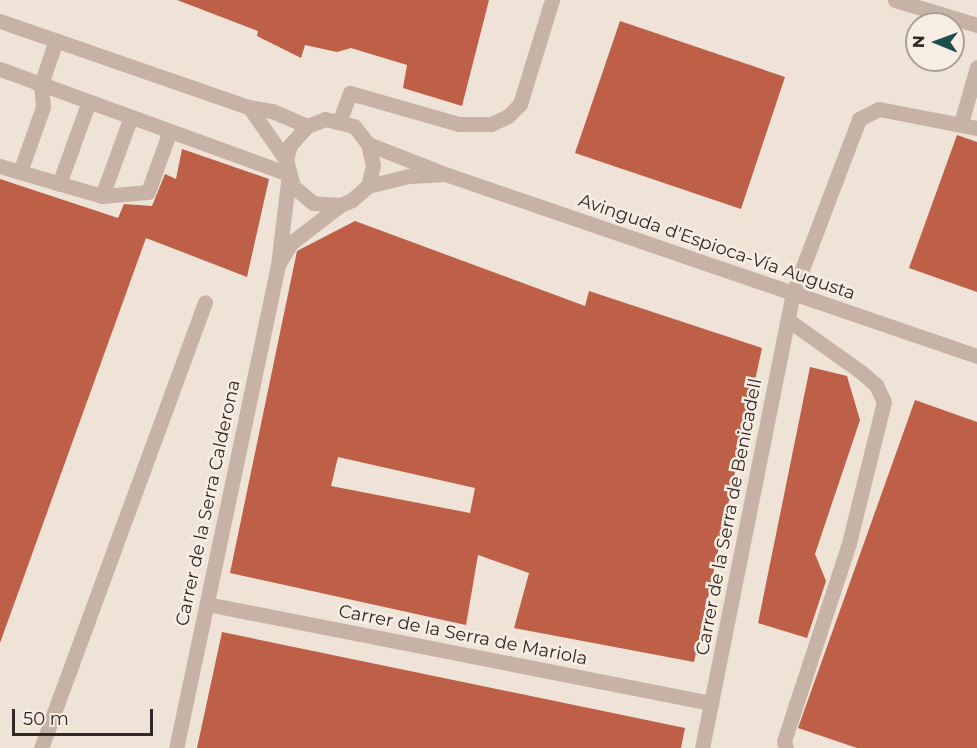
<!DOCTYPE html>
<html>
<head>
<meta charset="utf-8">
<style>
	body { margin:0 }
	#map { position:relative; width:977px; height:748px; overflow:hidden; background:#efe3d8; font-family:Montserrat,sans-serif }
	div>[style] { position:absolute }
	.building>* { inset:0; background:#be5f47 }
	.minor>* { height:15px; margin:-7.5px; padding:0 7.5px; transform-origin:7.5px; border-radius:7.5px; background:#c6b3a5 }
	span { translate:-50% -50%; white-space:nowrap; text-align:center; line-height:1.15; -webkit-text-stroke:5px #f7ede3; paint-order:stroke }
	.street-label { font-size:18px; color:#322926 }
	.north { position:absolute; left:905px; top:12px; width:60px; height:60px; box-sizing:border-box; background:#f7ede3; border:2px solid #a89f97; border-radius:50%; rotate:271deg; font-size:16px; font-weight:700; line-height:24px; text-align:center; color:#322926 }
	.north::after { content:''; display:block; margin:auto; width:21px; height:27px; background:#1e4f50; clip-path:polygon(50% 0,100% 100%,50% 72%,0 100%) }
	.scale { position:absolute; left:12px; top:709px; width:141px; height:27px; box-sizing:border-box; border:3px solid #322926; border-top:0; padding-left:8px; font-size:18px; line-height:21px; white-space:nowrap; color:#322926; -webkit-text-stroke:4px #f7ede3; paint-order:stroke }
</style>
</head>
<body>
<div id="map">
	<div class="building">
		<div style="clip-path:polygon(177px 0,489px 0,462px 106px,403px 88px,407px 65px,351px 48px,337px 52px,305px 45px,301px 58px,257px 36px,258px 31px)"></div>
		<div style="clip-path:polygon(620px 21px,785px 77px,741px 209px,575px 153px)"></div>
		<div style="clip-path:polygon(957px 135px,977px 142px,977px 292px,909px 268px)"></div>
		<div style="clip-path:polygon(182px 149px,269px 179px,247px 277px,146px 238px,0 643px,0 179px,118px 218px,124px 204px,152px 206px,165px 174px,176px 179px)"></div>
		<div style="clip-path:polygon(evenodd,355px 221px,585px 306px,589px 291px,762px 348px,694px 662px,514px 628px,529px 573px,478px 555px,466px 625px,230px 573px,297px 251px,355px 221px,338px 457px,475px 488px,470px 513px,331px 486px,338px 457px)"></div>
		<div style="clip-path:polygon(810px 367px,847px 376px,860px 420px,815px 554px,826px 581px,807px 638px,758px 623px)"></div>
		<div style="clip-path:polygon(915px 400px,977px 422px,977px 748px,857px 748px,798px 728px)"></div>
		<div style="clip-path:polygon(222px 632px,685px 728px,681px 748px,197px 748px)"></div>
	</div>
	<div class="minor">
		<div style="left:895px;top:0;width:86px;rotate:17deg"></div>
		<div style="left:0;top:21px;width:263px;rotate:19.1deg"></div>
		<div style="left:249px;top:107px;width:23px;rotate:10deg"></div>
		<div style="left:272px;top:111px;width:38px;rotate:23deg"></div>
		<div style="left:307px;top:126px;width:19px;rotate:-21deg"></div>
		<div style="left:325px;top:119px;width:30px;rotate:14deg"></div>
		<div style="left:354px;top:126px;width:23px;rotate:52deg"></div>
		<div style="left:368px;top:144px;width:22px;rotate:77deg"></div>
		<div style="left:373px;top:165px;width:22px;rotate:103deg"></div>
		<div style="left:368px;top:186px;width:21px;rotate:139deg"></div>
		<div style="left:352px;top:200px;width:13px;rotate:157deg"></div>
		<div style="left:340px;top:205px;width:27px;rotate:-176deg"></div>
		<div style="left:313px;top:203px;width:26px;rotate:-140deg"></div>
		<div style="left:293px;top:186px;width:27px;rotate:-105deg"></div>
		<div style="left:286px;top:160px;width:16px;rotate:-75deg"></div>
		<div style="left:290px;top:145px;width:25px;rotate:-48deg"></div>
		<div style="left:56px;top:40px;width:46px;rotate:108.8deg"></div>
		<div style="left:41px;top:84px;width:23px;rotate:85deg"></div>
		<div style="left:43px;top:107px;width:69px;rotate:109.5deg"></div>
		<div style="left:20px;top:172px;width:85px;rotate:16.3deg"></div>
		<div style="left:102px;top:196px;width:46px;rotate:-5deg"></div>
		<div style="left:148px;top:192px;width:63px;rotate:-70.4deg"></div>
		<div style="left:0;top:69px;width:307px;rotate:20deg"></div>
		<div style="left:289px;top:174px;width:92px;rotate:96.9deg"></div>
		<div style="left:278px;top:265px;width:494px;rotate:101.9deg"></div>
		<div style="left:249px;top:107px;width:65px;rotate:55.1deg"></div>
		<div style="left:340px;top:120px;width:29px;rotate:-70deg"></div>
		<div style="left:350px;top:93px;width:113px;rotate:15.9deg"></div>
		<div style="left:459px;top:124px;width:32px"></div>
		<div style="left:491px;top:124px;width:19px;rotate:-25deg"></div>
		<div style="left:508px;top:116px;width:17px;rotate:-45deg"></div>
		<div style="left:520px;top:104px;width:109px;rotate:-72.9deg"></div>
		<div style="left:961px;top:123px;width:58px;rotate:-74.1deg"></div>
		<div style="left:368px;top:144px;width:83px;rotate:21.3deg"></div>
		<div style="left:445px;top:174px;width:562px;rotate:18.89deg"></div>
		<div style="left:0;top:166px;width:21px;rotate:17deg"></div>
		<div style="left:59px;top:184px;width:85px;rotate:-70.1deg"></div>
		<div style="left:368px;top:186px;width:42px;rotate:-13.7deg"></div>
		<div style="left:409px;top:176px;width:33px;rotate:-3deg"></div>
		<div style="left:102px;top:196px;width:82px;rotate:-70deg"></div>
		<div style="left:279px;top:263px;width:23px;rotate:-59deg"></div>
		<div style="left:291px;top:243px;width:61px;rotate:-37.6deg"></div>
		<div style="left:207px;top:604px;width:514px;rotate:11.11deg"></div>
		<div style="left:41px;top:748px;width:475px;rotate:-69.8deg"></div>
		<div style="left:702px;top:748px;width:464px;rotate:-78.7deg"></div>
		<div style="left:793px;top:293px;width:186px;rotate:-69.2deg"></div>
		<div style="left:859px;top:119px;width:22px;rotate:-27deg"></div>
		<div style="left:879px;top:109px;width:100px;rotate:11deg"></div>
		<div style="left:786px;top:748px;width:7px;rotate:-106deg"></div>
		<div style="left:784px;top:741px;width:208px;rotate:-71.8deg"></div>
		<div style="left:849px;top:543px;width:145px;rotate:-76.1deg"></div>
		<div style="left:884px;top:402px;width:19px;rotate:-115deg"></div>
		<div style="left:876px;top:385px;width:20px;rotate:-139deg"></div>
		<div style="left:861px;top:372px;width:90px;rotate:-144.5deg"></div>
	</div>
	<div class="street-label">
		<span style="left:717px;top:247px;rotate:19deg">Avinguda d'Espioca-Vía Augusta</span>
		<span style="left:208px;top:503px;rotate:-78deg">Carrer de la Serra Calderona</span>
		<span style="left:729px;top:517px;rotate:-79deg">Carrer de la Serra de Benicadell</span>
		<span style="left:463px;top:635px;rotate:11deg">Carrer de la Serra de Mariola</span>
	</div>
	<div class="north">N</div>
	<div class="scale">50 m</div>
</div>
</body>
</html>
